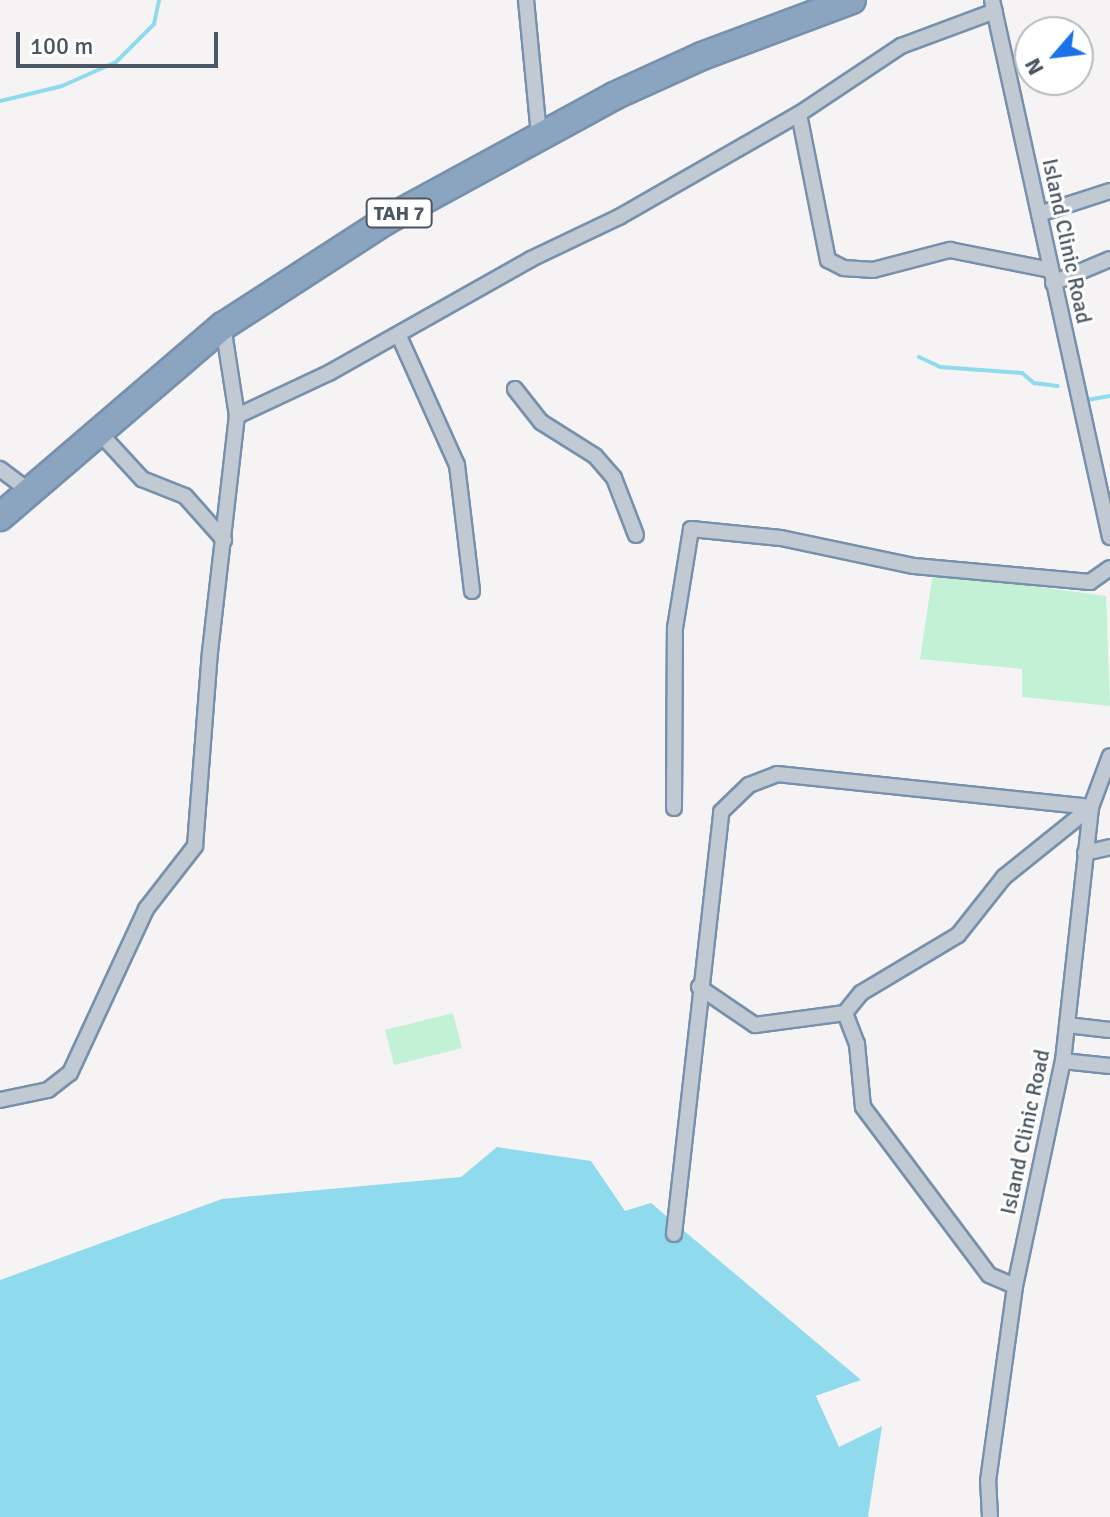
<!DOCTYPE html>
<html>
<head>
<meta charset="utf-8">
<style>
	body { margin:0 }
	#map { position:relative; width:1110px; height:1517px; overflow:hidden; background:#f5f3f3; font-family:Signika,sans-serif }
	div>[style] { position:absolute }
	.green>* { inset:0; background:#c3f1d5 }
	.water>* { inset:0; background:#90daee }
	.pier>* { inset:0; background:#f5f3f3 }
	.stream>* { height:4px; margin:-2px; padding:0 2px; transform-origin:2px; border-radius:2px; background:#90daee }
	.roads { filter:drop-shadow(2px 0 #7690ad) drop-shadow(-2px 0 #7690ad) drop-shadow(0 2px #7690ad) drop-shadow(0 -2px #7690ad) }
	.street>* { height:14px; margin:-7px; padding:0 7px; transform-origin:7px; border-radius:7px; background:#c1cad2 }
	.highway>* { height:26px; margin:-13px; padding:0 13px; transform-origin:13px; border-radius:13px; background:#8ba5c1 }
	span { translate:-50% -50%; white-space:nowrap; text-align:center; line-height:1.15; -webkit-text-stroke:6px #fff; paint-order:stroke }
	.shield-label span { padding:2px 6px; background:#fff; border:2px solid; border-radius:6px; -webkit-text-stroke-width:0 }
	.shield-label { font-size:20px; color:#4a5661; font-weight:700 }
	.street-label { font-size:22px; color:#4a5661 }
	.north { position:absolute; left:1014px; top:16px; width:80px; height:80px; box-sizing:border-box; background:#fff; border:2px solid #b7bbc0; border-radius:50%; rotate:242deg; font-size:22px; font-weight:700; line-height:32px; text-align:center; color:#4a5661 }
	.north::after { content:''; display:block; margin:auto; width:28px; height:36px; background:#1a73e8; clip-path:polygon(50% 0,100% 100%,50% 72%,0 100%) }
	.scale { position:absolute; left:16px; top:32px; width:202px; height:36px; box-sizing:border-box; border:4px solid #4a5661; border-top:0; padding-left:10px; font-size:24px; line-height:28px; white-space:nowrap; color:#4a5661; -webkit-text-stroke:6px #fff; paint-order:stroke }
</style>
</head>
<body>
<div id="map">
	<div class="green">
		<div style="clip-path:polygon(933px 573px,1106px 596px,1110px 706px,1022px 697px,1022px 669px,920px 659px)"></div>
		<div style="clip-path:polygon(453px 1013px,462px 1048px,394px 1065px,385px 1030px)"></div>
	</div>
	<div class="water">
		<div style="clip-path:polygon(497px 1147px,591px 1161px,625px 1211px,651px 1203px,861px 1380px,816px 1396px,839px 1446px,882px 1426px,868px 1517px,0 1517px,0 1280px,222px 1199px,461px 1177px)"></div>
	</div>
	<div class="pier">
		<div style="clip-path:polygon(861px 1380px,821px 1398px,841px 1441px,882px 1426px,839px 1447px,816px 1396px)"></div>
	</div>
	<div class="stream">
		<div style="left:0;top:101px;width:64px;rotate:-13.6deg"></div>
		<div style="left:62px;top:86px;width:59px;rotate:-24deg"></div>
		<div style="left:116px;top:62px;width:54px;rotate:-45deg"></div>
		<div style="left:154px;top:24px;width:25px;rotate:-78deg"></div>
		<div style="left:919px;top:357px;width:23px;rotate:25deg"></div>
		<div style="left:940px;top:367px;width:82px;rotate:4.2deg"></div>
		<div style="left:1022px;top:373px;width:16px;rotate:40deg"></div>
		<div style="left:1034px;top:383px;width:24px;rotate:7deg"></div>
		<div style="left:1087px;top:400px;width:23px;rotate:-10deg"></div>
	</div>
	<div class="roads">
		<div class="street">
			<div style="left:526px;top:0;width:135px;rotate:84.5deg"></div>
			<div style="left:992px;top:0;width:550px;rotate:77.61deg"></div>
			<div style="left:799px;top:114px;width:149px;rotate:78.8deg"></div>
			<div style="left:828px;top:260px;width:18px;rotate:27deg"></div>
			<div style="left:844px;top:268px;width:29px;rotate:4deg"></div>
			<div style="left:873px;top:270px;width:80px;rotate:-14.6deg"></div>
			<div style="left:950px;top:250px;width:102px;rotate:11.3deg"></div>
			<div style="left:1039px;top:214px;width:75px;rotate:-17.9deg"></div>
			<div style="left:1053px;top:283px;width:62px;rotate:-22.8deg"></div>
			<div style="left:399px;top:336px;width:141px;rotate:65.8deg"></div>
			<div style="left:457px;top:465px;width:127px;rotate:83.2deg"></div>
			<div style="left:515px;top:389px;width:42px;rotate:51.8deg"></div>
			<div style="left:541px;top:422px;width:64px;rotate:32.2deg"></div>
			<div style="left:595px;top:456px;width:29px;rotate:49deg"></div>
			<div style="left:614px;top:478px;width:61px;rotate:68.9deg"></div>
			<div style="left:237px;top:416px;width:102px;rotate:-25.1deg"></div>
			<div style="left:329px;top:373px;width:232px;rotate:-29.4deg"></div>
			<div style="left:531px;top:259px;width:98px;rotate:-25.5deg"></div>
			<div style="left:619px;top:217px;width:207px;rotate:-29.8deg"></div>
			<div style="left:799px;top:114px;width:123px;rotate:-33.7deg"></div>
			<div style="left:901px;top:46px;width:100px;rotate:-20.4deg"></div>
			<div style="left:97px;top:430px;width:67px;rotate:47.4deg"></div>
			<div style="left:142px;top:479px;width:46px;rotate:21.6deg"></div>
			<div style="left:185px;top:496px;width:59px;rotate:48.4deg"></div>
			<div style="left:0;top:469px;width:35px;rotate:37deg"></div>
			<div style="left:674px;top:808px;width:180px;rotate:-89.7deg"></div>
			<div style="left:675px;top:628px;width:100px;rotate:-80.8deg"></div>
			<div style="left:691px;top:529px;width:90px;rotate:5.7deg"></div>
			<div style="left:781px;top:538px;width:136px;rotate:11.9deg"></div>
			<div style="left:914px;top:566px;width:177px;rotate:5.2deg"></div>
			<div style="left:1090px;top:582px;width:24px;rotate:-35deg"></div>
			<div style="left:1085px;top:853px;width:26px;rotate:-13deg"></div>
			<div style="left:699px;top:987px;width:68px;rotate:34.2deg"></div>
			<div style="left:755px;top:1025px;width:91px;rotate:-7.6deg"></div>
			<div style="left:845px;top:1013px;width:33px;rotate:69deg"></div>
			<div style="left:857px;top:1044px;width:63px;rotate:84.6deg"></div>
			<div style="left:863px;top:1107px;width:210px;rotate:53.1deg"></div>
			<div style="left:989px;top:1275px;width:28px;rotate:23deg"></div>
			<div style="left:1067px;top:1025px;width:43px;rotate:6.6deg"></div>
			<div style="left:1063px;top:1061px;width:47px;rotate:6.1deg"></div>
			<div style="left:0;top:1100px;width:49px;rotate:-11.8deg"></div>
			<div style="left:48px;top:1090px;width:28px;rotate:-38deg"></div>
			<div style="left:70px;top:1073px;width:181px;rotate:-65.1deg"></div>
			<div style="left:146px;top:909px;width:80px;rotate:-52.1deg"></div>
			<div style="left:195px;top:846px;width:195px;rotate:-85.6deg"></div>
			<div style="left:210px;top:652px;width:238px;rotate:-83.5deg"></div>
			<div style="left:237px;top:416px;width:91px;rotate:-98.8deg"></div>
			<div style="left:674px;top:1234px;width:425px;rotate:-83.6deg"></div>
			<div style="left:721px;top:812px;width:39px;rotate:-44deg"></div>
			<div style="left:749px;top:785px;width:30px;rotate:-21deg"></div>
			<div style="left:777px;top:774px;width:316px;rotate:6deg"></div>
			<div style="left:1091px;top:807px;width:112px;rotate:141.2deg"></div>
			<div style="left:1004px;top:877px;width:74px;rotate:128.4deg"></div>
			<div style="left:958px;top:935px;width:113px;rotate:149.1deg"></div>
			<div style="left:861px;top:993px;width:26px;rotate:129deg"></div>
			<div style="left:990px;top:1517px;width:36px;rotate:-93deg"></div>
			<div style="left:988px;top:1481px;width:197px;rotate:-82.1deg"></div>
			<div style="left:1015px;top:1286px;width:230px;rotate:-78deg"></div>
			<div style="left:1063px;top:1061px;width:256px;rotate:-83.7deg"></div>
			<div style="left:1091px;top:807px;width:54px;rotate:-69.6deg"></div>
		</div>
		<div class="highway">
			<div style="left:0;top:517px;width:294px;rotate:-40.6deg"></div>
			<div style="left:223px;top:326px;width:193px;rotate:-32.9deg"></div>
			<div style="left:385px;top:221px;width:261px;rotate:-28.6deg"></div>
			<div style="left:614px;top:96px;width:97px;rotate:-24.4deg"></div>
			<div style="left:702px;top:56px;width:160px;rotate:-20.5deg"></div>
		</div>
	</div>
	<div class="shield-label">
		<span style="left:399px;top:213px">TAH 7</span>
	</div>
	<div class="street-label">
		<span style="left:1067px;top:241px;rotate:78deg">Island Clinic Road</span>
		<span style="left:1025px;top:1132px;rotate:-78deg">Island Clinic Road</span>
	</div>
	<div class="north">N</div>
	<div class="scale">100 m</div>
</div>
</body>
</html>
